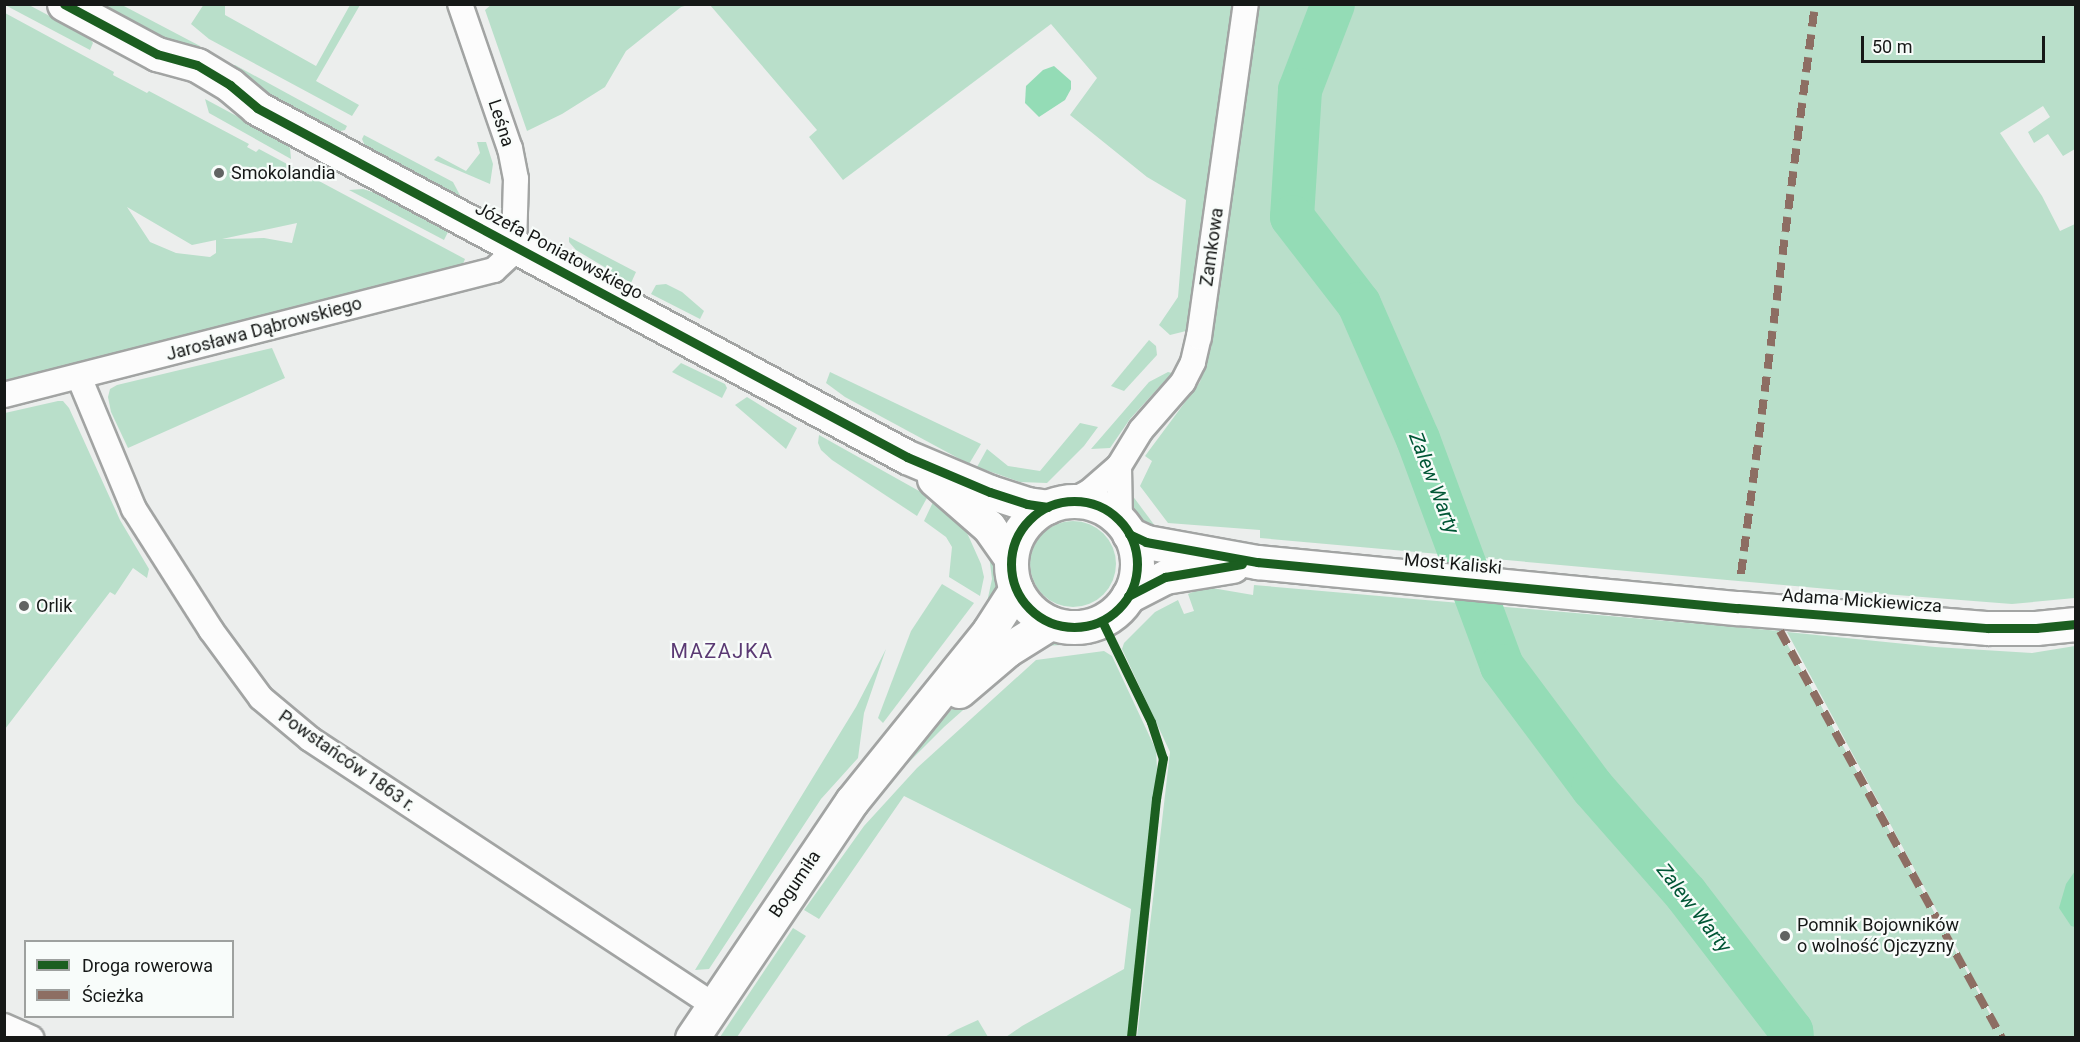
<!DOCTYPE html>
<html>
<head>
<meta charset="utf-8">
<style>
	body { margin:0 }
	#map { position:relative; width:2080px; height:1042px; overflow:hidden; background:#eceeed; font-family:Roboto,sans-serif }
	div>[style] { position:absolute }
	.green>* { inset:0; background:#b9dfca }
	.round { border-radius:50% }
	.water>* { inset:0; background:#94dcb6 }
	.river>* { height:44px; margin:-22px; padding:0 22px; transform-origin:22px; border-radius:22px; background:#94dcb6 }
	.roads { filter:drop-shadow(2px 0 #a2a4a3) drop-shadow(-2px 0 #a2a4a3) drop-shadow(0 2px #a2a4a3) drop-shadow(0 -2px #a2a4a3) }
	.street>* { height:24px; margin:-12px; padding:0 12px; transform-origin:12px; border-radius:12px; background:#fcfcfc }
	.secondary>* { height:33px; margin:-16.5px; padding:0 16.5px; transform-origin:16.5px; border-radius:16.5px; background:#fcfcfc }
	.secondary>.ring { margin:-16.5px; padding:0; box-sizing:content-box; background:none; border:33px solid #fcfcfc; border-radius:50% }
	.quiet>* { height:8px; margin-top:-4px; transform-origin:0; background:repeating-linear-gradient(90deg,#8d6e63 0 15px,transparent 0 23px) }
	.cycleway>* { height:9px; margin:-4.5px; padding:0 4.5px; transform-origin:4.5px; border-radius:4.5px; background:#1b5e20 }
	.cycleway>.ring { margin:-4.5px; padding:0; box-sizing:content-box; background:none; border:9px solid #1b5e20; border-radius:50% }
	.dots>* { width:16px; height:16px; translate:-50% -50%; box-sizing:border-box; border:3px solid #f8fcfa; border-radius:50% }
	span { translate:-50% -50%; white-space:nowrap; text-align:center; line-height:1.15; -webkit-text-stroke:4.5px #f8fcfa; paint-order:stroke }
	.street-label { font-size:18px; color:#161817 }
	.poi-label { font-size:18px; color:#161817 }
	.left { translate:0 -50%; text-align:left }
	.water-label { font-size:20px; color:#005635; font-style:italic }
	.neighbourhood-label { font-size:20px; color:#5a3973; letter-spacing:1.5px }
	.frame { position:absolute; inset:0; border:6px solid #161817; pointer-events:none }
	.legend { position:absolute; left:24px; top:940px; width:210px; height:78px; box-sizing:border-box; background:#f8fcfa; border:2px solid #9ea19f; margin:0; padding:8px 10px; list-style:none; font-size:18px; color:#161817 }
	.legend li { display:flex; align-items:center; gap:12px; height:30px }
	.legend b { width:30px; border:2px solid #9ea19f }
	.scale { position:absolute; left:1861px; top:36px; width:184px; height:27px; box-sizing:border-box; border:3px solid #161817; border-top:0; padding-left:8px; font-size:18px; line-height:21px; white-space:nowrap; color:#161817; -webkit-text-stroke:4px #f8fcfa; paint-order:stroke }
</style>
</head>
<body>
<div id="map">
	<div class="green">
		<div style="clip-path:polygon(204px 4px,225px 5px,225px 15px,316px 66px,350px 5px,360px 5px,316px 81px,359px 105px,352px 116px,209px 39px,191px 24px)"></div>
		<div style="clip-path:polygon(492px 4px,688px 4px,688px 5px,681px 7px,626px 51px,605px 87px,562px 114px,527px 131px,485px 10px)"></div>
		<div style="clip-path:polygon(5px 5px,29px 5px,89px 37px,93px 43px,90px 50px)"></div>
		<div style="clip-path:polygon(98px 5px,122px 5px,200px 46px,204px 61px)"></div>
		<div style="clip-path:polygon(710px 5px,1235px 5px,1189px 325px,1186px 331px,1170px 335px,1159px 325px,1178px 297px,1186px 200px,1147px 177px,1070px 115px,1097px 78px,1051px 24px,843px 180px,809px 137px,817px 130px)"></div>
		<div style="clip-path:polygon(1255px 5px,2075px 5px,2075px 149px,2063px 156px,2048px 134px,2034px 143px,2028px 132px,2050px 117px,2043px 106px,2000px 133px,2042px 196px,2060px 231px,2075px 224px,2075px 598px,2012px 604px,1884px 594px,1260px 538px,1260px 530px,1168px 523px,1140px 486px,1152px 461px,1145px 456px,1200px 382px,1211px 334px)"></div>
		<div style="clip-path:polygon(evenodd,5px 13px,114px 72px,113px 75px,147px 93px,149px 91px,249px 144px,247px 147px,256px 152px,259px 149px,465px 259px,463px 264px,458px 268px,5px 383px,5px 13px,127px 207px,192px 245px,216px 240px,216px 253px,210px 257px,176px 253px,150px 242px,127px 207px,5px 13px,297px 223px,292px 243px,264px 238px,222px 239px,297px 223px)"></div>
		<div style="clip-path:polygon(235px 65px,347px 126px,345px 130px,336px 132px,221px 70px)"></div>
		<div style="clip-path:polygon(205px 99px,285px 142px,290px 148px,291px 159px,209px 113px)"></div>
		<div style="clip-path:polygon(364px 135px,453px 182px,462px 199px,366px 148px,362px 139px)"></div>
		<div style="clip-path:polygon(477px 142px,486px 142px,493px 164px,490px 184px,434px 160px,438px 156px,466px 171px,480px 153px)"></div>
		<div style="clip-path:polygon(363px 189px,388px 197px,449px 230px,444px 240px,349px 190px)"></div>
		<div style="clip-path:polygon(569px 237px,636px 272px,631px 283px,576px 250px,569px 242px)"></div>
		<div style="clip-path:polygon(666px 284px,682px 292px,704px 311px,700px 319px,651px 294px,656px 285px)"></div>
		<div style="clip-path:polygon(1149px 340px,1156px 346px,1157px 355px,1124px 391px,1111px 386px)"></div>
		<div style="clip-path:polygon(272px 348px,285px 378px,128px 448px,111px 412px,108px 397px,110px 389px,117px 385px)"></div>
		<div style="clip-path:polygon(681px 363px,725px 384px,727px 388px,722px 398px,672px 372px)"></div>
		<div style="clip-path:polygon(830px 372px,981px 444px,969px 464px,845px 397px,826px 383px)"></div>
		<div style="clip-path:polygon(1168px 372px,1172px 373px,1130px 419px,1110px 448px,1091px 449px,1149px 382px)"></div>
		<div style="clip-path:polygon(747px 397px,797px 428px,786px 449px,735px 405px)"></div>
		<div style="clip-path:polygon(58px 401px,63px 401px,69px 408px,120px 520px,149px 569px,147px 578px,133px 568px,115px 595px,110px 592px,5px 729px,5px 413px)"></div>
		<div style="clip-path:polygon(1080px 423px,1098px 427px,1084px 446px,1047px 483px,1020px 482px,977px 467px,987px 449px,1008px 466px,1040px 471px)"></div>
		<div style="clip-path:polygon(819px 435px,928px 496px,917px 516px,832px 460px,821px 450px,818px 443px)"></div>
		<div style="clip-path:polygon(1129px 491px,1164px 538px,1148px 533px,1132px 518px)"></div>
		<div style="clip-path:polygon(934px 500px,960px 523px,968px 535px,981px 564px,984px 577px,980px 596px,949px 577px,952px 547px,946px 537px,924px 521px)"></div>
		<div class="round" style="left:1030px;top:521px;width:86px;height:86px"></div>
		<div style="clip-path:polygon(989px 555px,999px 567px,999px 581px,997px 598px,986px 607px,992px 579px)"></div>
		<div style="clip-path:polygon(942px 584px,974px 603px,883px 723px,878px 718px,911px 631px)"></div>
		<div style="clip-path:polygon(1254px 585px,1780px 631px,1991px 1016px,1993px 1015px,1787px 632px,1935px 647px,2032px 653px,2075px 646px,2075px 1037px,1137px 1037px,1170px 752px,1122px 649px,1124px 643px,1155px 612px,1178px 600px,1184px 614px,1194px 611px,1188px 594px,1200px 589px,1212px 588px,1253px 595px)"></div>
		<div style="clip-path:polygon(1151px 592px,1172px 592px,1155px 599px,1113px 634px,1110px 628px)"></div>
		<div style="clip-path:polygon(1101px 632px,1104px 639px,1081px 644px,1043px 646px,1040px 640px,1080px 637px)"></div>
		<div style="clip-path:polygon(886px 649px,864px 713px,858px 758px,821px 799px,709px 969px,695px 970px,856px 707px)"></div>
		<div style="clip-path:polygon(1104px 651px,1112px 656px,1156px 750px,1157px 768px,1130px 1037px,1006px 1037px,1022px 1026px,1124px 969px,1131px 909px,904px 796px,819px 919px,804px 910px,864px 826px,917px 768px,1036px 660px)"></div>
		<div style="clip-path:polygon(1005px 662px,1007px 671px,944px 727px,887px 784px,884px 781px,939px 721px)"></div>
		<div style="clip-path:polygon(793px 928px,806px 936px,737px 1037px,720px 1037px)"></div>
		<div style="clip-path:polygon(978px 1020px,988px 1037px,945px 1037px,956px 1030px)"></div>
	</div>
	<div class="water">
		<div style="clip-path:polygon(1054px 66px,1071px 81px,1071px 89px,1065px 100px,1039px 117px,1025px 103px,1026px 86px,1043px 70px)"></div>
		<div style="clip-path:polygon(2075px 871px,2075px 927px,2071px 926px,2059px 908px,2066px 884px)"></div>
	</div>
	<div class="river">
		<div style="left:1333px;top:4px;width:92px;rotate:111deg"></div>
		<div style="left:1300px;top:90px;width:127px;rotate:93.6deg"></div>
		<div style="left:1292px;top:217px;width:110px;rotate:52.4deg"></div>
		<div style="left:1359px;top:304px;width:147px;rotate:66.4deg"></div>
		<div style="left:1418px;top:439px;width:242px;rotate:69.7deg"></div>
		<div style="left:1502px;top:666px;width:152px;rotate:53.3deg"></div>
		<div style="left:1593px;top:788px;width:141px;rotate:48.7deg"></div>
		<div style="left:1686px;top:894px;width:173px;rotate:52.5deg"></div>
		<div style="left:1791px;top:1031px;width:7px;rotate:82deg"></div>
	</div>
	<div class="roads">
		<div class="street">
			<div style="left:79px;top:377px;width:143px;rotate:67.4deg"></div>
			<div style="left:134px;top:509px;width:143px;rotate:57.5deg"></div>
			<div style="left:211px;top:630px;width:84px;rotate:53.7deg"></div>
			<div style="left:261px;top:698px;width:64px;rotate:39.9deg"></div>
			<div style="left:310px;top:739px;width:484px;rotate:33.4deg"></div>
			<div style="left:4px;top:395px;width:506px;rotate:-14.31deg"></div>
			<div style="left:494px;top:270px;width:21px;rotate:-43deg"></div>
			<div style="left:509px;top:256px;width:11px;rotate:-63deg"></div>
			<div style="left:514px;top:246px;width:67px;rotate:-88.3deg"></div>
			<div style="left:516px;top:179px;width:31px;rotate:-101deg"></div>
			<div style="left:510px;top:149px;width:153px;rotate:-109deg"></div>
			<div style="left:1119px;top:466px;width:56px;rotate:89deg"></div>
			<div style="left:1072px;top:501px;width:19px;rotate:-28deg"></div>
			<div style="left:1089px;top:492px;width:40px;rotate:-41deg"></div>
			<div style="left:1119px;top:466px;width:42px;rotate:-58.6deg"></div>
			<div style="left:1141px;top:430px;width:64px;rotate:-48.8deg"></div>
			<div style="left:1183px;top:382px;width:22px;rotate:-63deg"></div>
			<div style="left:1193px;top:362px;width:26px;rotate:-77deg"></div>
			<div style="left:1199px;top:337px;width:336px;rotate:-82deg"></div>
			<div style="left:4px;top:1026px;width:30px;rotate:24deg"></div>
		</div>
		<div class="secondary">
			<div style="left:64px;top:4px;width:106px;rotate:28.3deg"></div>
			<div style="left:157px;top:54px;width:41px;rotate:15.4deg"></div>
			<div style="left:197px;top:65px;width:39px;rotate:31deg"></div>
			<div style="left:230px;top:85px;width:35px;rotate:40deg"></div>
			<div style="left:257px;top:108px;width:738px;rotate:28.23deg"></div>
			<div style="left:907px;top:457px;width:90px;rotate:22.9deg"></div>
			<div style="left:990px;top:492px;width:39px;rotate:18deg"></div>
			<div style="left:1027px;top:504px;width:21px;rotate:8deg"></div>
			<div style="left:934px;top:479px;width:73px;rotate:41.1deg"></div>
			<div style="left:989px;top:527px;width:38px;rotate:55deg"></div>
			<div class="ring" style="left:1011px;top:501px;width:93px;height:93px"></div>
			<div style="left:1129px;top:534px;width:19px;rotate:25deg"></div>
			<div style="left:1146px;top:542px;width:113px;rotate:10.2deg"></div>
			<div style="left:1257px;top:562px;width:483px;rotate:5.5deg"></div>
			<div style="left:1738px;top:608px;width:251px;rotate:4.6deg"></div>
			<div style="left:1988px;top:628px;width:48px"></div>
			<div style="left:2036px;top:628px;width:40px;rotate:-5.7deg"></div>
			<div style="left:1128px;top:596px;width:42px;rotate:-27.2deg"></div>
			<div style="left:1165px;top:577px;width:68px;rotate:-9.3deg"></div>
			<div style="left:959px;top:691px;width:63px;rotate:-40.5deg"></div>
			<div style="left:1007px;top:650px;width:51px;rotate:-32.1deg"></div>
			<div style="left:692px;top:1038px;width:286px;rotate:-56deg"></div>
			<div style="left:852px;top:801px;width:218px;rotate:-51.1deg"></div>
			<div style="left:989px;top:631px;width:50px;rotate:-57.3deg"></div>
		</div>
	</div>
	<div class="quiet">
		<div style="left:1741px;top:574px;width:575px;rotate:-82.6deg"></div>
		<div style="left:1780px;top:631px;width:464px;rotate:61.4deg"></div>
	</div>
	<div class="cycleway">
		<div style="left:64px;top:4px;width:106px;rotate:28.3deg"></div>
		<div style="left:157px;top:54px;width:41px;rotate:15.4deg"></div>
		<div style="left:197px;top:65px;width:39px;rotate:31deg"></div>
		<div style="left:230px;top:85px;width:35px;rotate:40deg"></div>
		<div style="left:257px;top:108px;width:738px;rotate:28.23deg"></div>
		<div style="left:907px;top:457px;width:90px;rotate:22.9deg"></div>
		<div style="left:990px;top:492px;width:39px;rotate:18deg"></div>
		<div style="left:1027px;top:504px;width:21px;rotate:8deg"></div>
		<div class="ring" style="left:1011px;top:501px;width:117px;height:117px"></div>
		<div style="left:1129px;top:534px;width:19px;rotate:25deg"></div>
		<div style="left:1146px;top:542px;width:113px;rotate:10.2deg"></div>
		<div style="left:1257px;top:562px;width:483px;rotate:5.5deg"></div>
		<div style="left:1738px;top:608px;width:251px;rotate:4.6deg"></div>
		<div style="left:1988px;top:628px;width:48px"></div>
		<div style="left:2036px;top:628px;width:40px;rotate:-5.7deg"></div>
		<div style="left:1128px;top:596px;width:42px;rotate:-27.2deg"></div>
		<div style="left:1165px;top:577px;width:78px;rotate:-9.6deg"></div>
		<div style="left:1102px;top:621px;width:112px;rotate:64.1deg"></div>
		<div style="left:1151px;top:722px;width:38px;rotate:72deg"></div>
		<div style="left:1163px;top:758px;width:42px;rotate:99.7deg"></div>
		<div style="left:1156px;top:799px;width:240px;rotate:96deg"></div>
	</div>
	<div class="dots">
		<div style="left:219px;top:173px;background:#616362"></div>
		<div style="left:24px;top:606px;background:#616362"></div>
		<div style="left:1785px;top:936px;background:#616362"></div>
	</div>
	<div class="street-label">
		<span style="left:501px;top:123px;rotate:72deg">Leśna</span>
		<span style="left:1212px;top:247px;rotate:-82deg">Zamkowa</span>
		<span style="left:559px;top:251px;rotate:28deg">Józefa Poniatowskiego</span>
		<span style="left:264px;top:329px;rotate:-15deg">Jarosława Dąbrowskiego</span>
		<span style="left:1453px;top:564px;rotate:5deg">Most Kaliski</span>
		<span style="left:1862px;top:601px;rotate:4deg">Adama Mickiewicza</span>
		<span style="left:347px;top:761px;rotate:35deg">Powstańców 1863 r.</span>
		<span style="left:795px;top:884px;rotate:-56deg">Bogumiła</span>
	</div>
	<div class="poi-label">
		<span class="left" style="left:231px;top:173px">Smokolandia</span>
		<span class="left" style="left:36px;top:606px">Orlik</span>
		<span class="left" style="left:1797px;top:936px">Pomnik Bojowników<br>o wolność Ojczyzny</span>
	</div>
	<div class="water-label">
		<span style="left:1434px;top:483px;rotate:69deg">Zalew Warty</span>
		<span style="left:1694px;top:908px;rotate:52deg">Zalew Warty</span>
	</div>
	<div class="neighbourhood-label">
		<span style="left:722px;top:651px">MAZAJKA</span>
	</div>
	<div class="frame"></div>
	<ul class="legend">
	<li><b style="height:8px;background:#1b5e20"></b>Droga rowerowa</li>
	<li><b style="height:8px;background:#8d6e63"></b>Ścieżka</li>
	</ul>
	<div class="scale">50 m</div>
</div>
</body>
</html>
